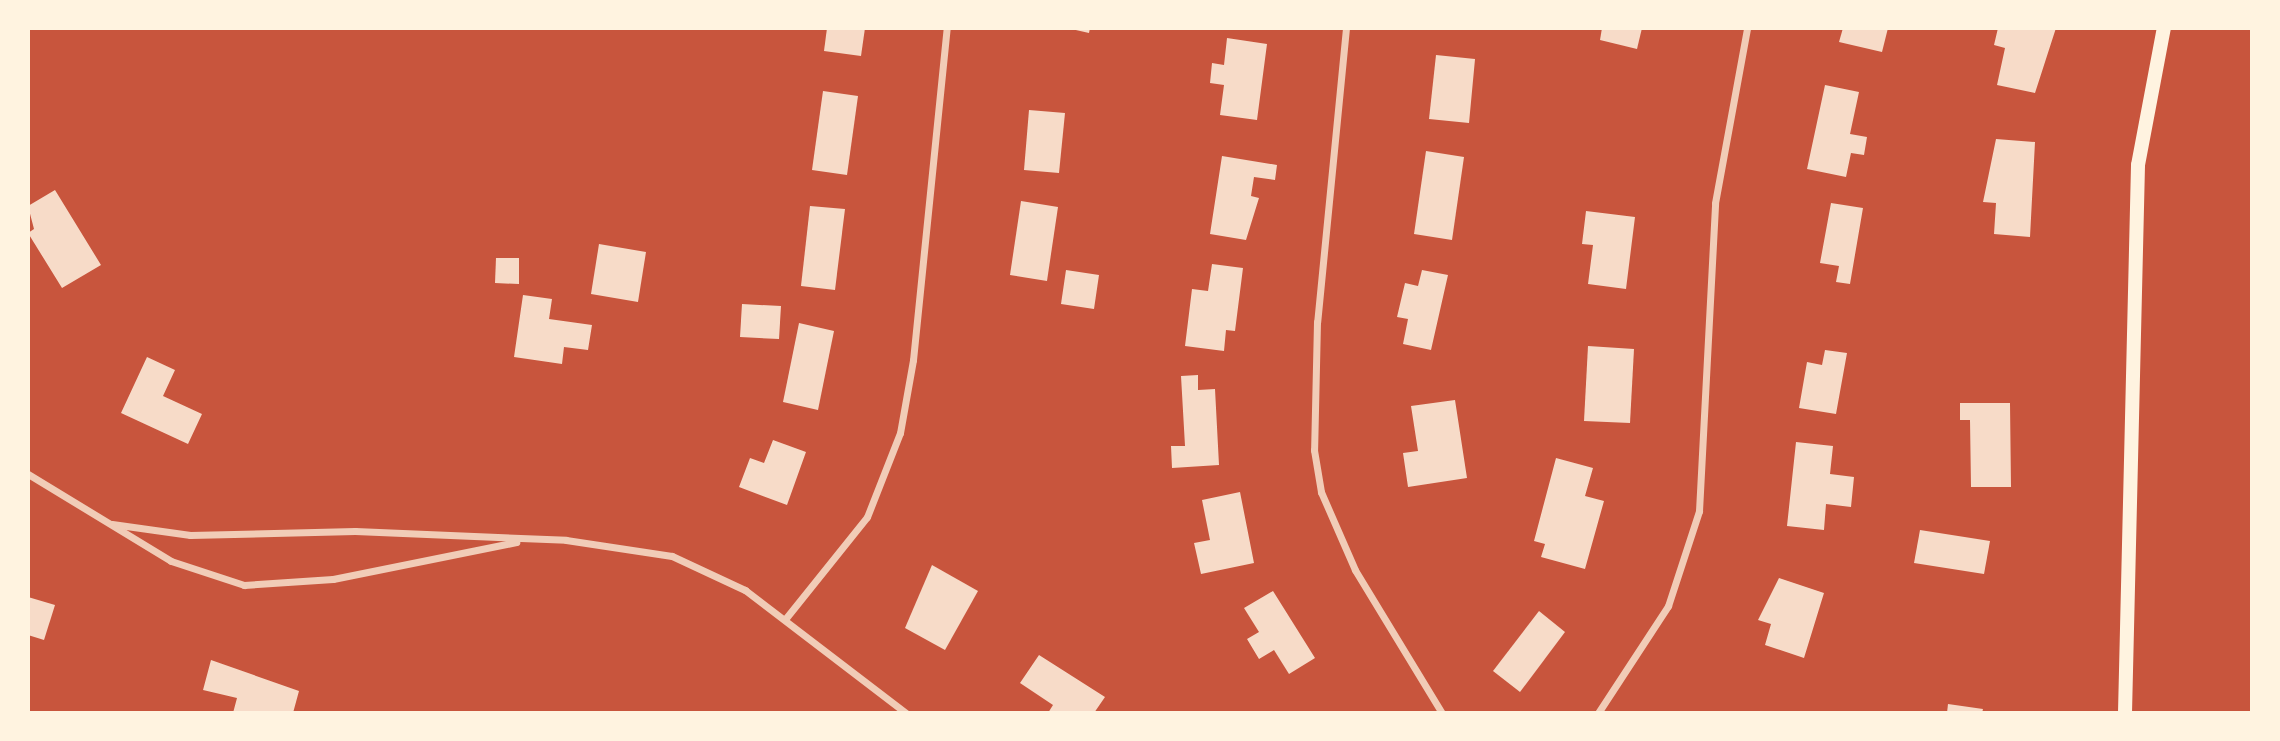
<!DOCTYPE html>
<html>
<head>
<meta charset="utf-8">
<style>
	body { margin:0 }
	#map { position:relative; width:2280px; height:741px; overflow:hidden; background:#c8553d; font-family:"Nunito Sans",sans-serif }
	div>[style] { position:absolute }
	.building>* { inset:0; background:#f7dbc8 }
	.minor>* { height:7px; margin:-3.5px; padding:0 3.5px; transform-origin:3.5px; border-radius:3.5px; background:#f1ccb7 }
	.secondary>* { height:14px; margin:-7px; padding:0 7px; transform-origin:7px; border-radius:7px; background:#fff3e0 }
	span { translate:-50% -50%; white-space:nowrap; text-align:center; line-height:1.15; -webkit-text-stroke:7px #fff3e0; paint-order:stroke }
	.frame { position:absolute; inset:0; border:30px solid #fff3e0; pointer-events:none }
</style>
</head>
<body>
<div id="map">
	<div class="building">
		<div style="clip-path:polygon(827px 28px,865px 28px,861px 56px,824px 51px)"></div>
		<div style="clip-path:polygon(1067px 28px,1090px 28px,1089px 33px)"></div>
		<div style="clip-path:polygon(1602px 28px,1642px 28px,1637px 49px,1600px 40px)"></div>
		<div style="clip-path:polygon(1843px 28px,1888px 28px,1882px 52px,1839px 42px)"></div>
		<div style="clip-path:polygon(1998px 28px,2056px 28px,2035px 93px,1997px 85px,2005px 48px,1994px 45px)"></div>
		<div style="clip-path:polygon(1227px 38px,1267px 44px,1257px 120px,1220px 115px,1224px 85px,1210px 83px,1212px 63px,1224px 65px)"></div>
		<div style="clip-path:polygon(1436px 55px,1475px 59px,1469px 123px,1429px 119px)"></div>
		<div style="clip-path:polygon(1825px 85px,1859px 92px,1850px 134px,1867px 137px,1864px 155px,1851px 153px,1846px 177px,1807px 169px)"></div>
		<div style="clip-path:polygon(823px 91px,858px 96px,847px 175px,812px 170px)"></div>
		<div style="clip-path:polygon(1029px 110px,1065px 113px,1059px 173px,1024px 170px)"></div>
		<div style="clip-path:polygon(1996px 139px,2035px 142px,2030px 237px,1994px 234px,1996px 203px,1983px 202px)"></div>
		<div style="clip-path:polygon(1426px 151px,1464px 157px,1452px 240px,1414px 234px)"></div>
		<div style="clip-path:polygon(1222px 156px,1277px 165px,1275px 180px,1254px 177px,1251px 196px,1259px 198px,1246px 240px,1210px 234px)"></div>
		<div style="clip-path:polygon(55px 190px,101px 265px,62px 288px,28px 233px,34px 229px,28px 206px)"></div>
		<div style="clip-path:polygon(1021px 201px,1058px 207px,1047px 281px,1010px 275px)"></div>
		<div style="clip-path:polygon(1831px 203px,1863px 208px,1850px 284px,1836px 282px,1839px 266px,1820px 263px)"></div>
		<div style="clip-path:polygon(810px 206px,845px 209px,835px 290px,801px 286px)"></div>
		<div style="clip-path:polygon(1586px 211px,1635px 217px,1626px 289px,1588px 284px,1593px 245px,1582px 244px)"></div>
		<div style="clip-path:polygon(599px 244px,646px 252px,638px 302px,591px 294px)"></div>
		<div style="clip-path:polygon(496px 258px,519px 258px,519px 284px,495px 283px)"></div>
		<div style="clip-path:polygon(1212px 264px,1243px 268px,1235px 331px,1226px 330px,1224px 351px,1185px 346px,1192px 289px,1208px 291px)"></div>
		<div style="clip-path:polygon(1066px 270px,1099px 275px,1094px 309px,1061px 304px)"></div>
		<div style="clip-path:polygon(1422px 270px,1448px 275px,1431px 350px,1403px 344px,1408px 319px,1397px 317px,1405px 283px,1418px 286px)"></div>
		<div style="clip-path:polygon(523px 295px,552px 299px,549px 319px,592px 325px,588px 350px,564px 347px,562px 364px,514px 357px)"></div>
		<div style="clip-path:polygon(742px 304px,781px 306px,779px 339px,740px 337px)"></div>
		<div style="clip-path:polygon(799px 323px,834px 331px,818px 410px,783px 402px)"></div>
		<div style="clip-path:polygon(1588px 346px,1634px 349px,1630px 423px,1584px 421px)"></div>
		<div style="clip-path:polygon(1825px 350px,1847px 353px,1836px 414px,1799px 408px,1807px 362px,1822px 365px)"></div>
		<div style="clip-path:polygon(147px 357px,175px 370px,163px 396px,202px 414px,188px 444px,121px 413px)"></div>
		<div style="clip-path:polygon(1198px 375px,1198px 390px,1215px 389px,1219px 465px,1172px 468px,1171px 446px,1185px 446px,1181px 376px)"></div>
		<div style="clip-path:polygon(1455px 400px,1467px 478px,1408px 487px,1403px 453px,1418px 451px,1411px 406px)"></div>
		<div style="clip-path:polygon(1960px 403px,2010px 403px,2011px 487px,1971px 487px,1970px 420px,1960px 420px)"></div>
		<div style="clip-path:polygon(773px 440px,806px 452px,787px 505px,739px 487px,750px 458px,764px 463px)"></div>
		<div style="clip-path:polygon(1796px 442px,1833px 446px,1830px 474px,1854px 477px,1851px 507px,1826px 504px,1824px 530px,1787px 526px)"></div>
		<div style="clip-path:polygon(1556px 458px,1593px 468px,1585px 496px,1604px 501px,1585px 569px,1541px 557px,1545px 544px,1534px 541px)"></div>
		<div style="clip-path:polygon(1240px 492px,1254px 563px,1201px 574px,1194px 543px,1210px 540px,1202px 500px)"></div>
		<div style="clip-path:polygon(1920px 530px,1990px 541px,1984px 574px,1914px 563px)"></div>
		<div style="clip-path:polygon(932px 565px,978px 591px,945px 650px,905px 628px)"></div>
		<div style="clip-path:polygon(1779px 578px,1824px 593px,1804px 658px,1765px 645px,1771px 624px,1758px 620px)"></div>
		<div style="clip-path:polygon(1273px 591px,1315px 658px,1289px 674px,1274px 650px,1259px 659px,1247px 639px,1259px 632px,1244px 608px)"></div>
		<div style="clip-path:polygon(28px 597px,55px 605px,44px 640px,28px 635px)"></div>
		<div style="clip-path:polygon(1539px 611px,1565px 632px,1520px 692px,1493px 671px)"></div>
		<div style="clip-path:polygon(1039px 655px,1105px 697px,1094px 713px,1048px 713px,1053px 705px,1020px 683px)"></div>
		<div style="clip-path:polygon(211px 660px,299px 691px,293px 713px,233px 713px,237px 698px,203px 690px)"></div>
		<div style="clip-path:polygon(1948px 704px,1983px 709px,1982px 713px,1947px 713px)"></div>
	</div>
	<div class="minor">
		<div style="left:1346px;top:28px;width:295px;rotate:95.6deg"></div>
		<div style="left:1317px;top:322px;width:128px;rotate:91.3deg"></div>
		<div style="left:1314px;top:450px;width:43px;rotate:80.5deg"></div>
		<div style="left:1321px;top:492px;width:85px;rotate:66.4deg"></div>
		<div style="left:1355px;top:570px;width:167px;rotate:58.7deg"></div>
		<div style="left:28px;top:474px;width:167px;rotate:31.3deg"></div>
		<div style="left:171px;top:561px;width:77px;rotate:18.2deg"></div>
		<div style="left:244px;top:585px;width:89px;rotate:-3.9deg"></div>
		<div style="left:333px;top:579px;width:187px;rotate:-11.4deg"></div>
		<div style="left:112px;top:524px;width:79px;rotate:8deg"></div>
		<div style="left:190px;top:535px;width:165px;rotate:-1.4deg"></div>
		<div style="left:355px;top:531px;width:211px;rotate:2.4deg"></div>
		<div style="left:566px;top:540px;width:107px;rotate:8.6deg"></div>
		<div style="left:672px;top:556px;width:81px;rotate:25deg"></div>
		<div style="left:745px;top:590px;width:203px;rotate:37.4deg"></div>
		<div style="left:786px;top:618px;width:129px;rotate:-51.3deg"></div>
		<div style="left:867px;top:517px;width:90px;rotate:-68.6deg"></div>
		<div style="left:900px;top:433px;width:74px;rotate:-79.9deg"></div>
		<div style="left:913px;top:360px;width:334px;rotate:-84.2deg"></div>
		<div style="left:1598px;top:713px;width:128px;rotate:-56.8deg"></div>
		<div style="left:1668px;top:606px;width:100px;rotate:-71.9deg"></div>
		<div style="left:1699px;top:511px;width:308px;rotate:-87deg"></div>
		<div style="left:1715px;top:203px;width:178px;rotate:-79.6deg"></div>
	</div>
	<div class="secondary">
		<div style="left:2125px;top:713px;width:548px;rotate:-88.64deg"></div>
		<div style="left:2138px;top:165px;width:139px;rotate:-79.3deg"></div>
	</div>
	<div class="frame"></div>
</div>
</body>
</html>
